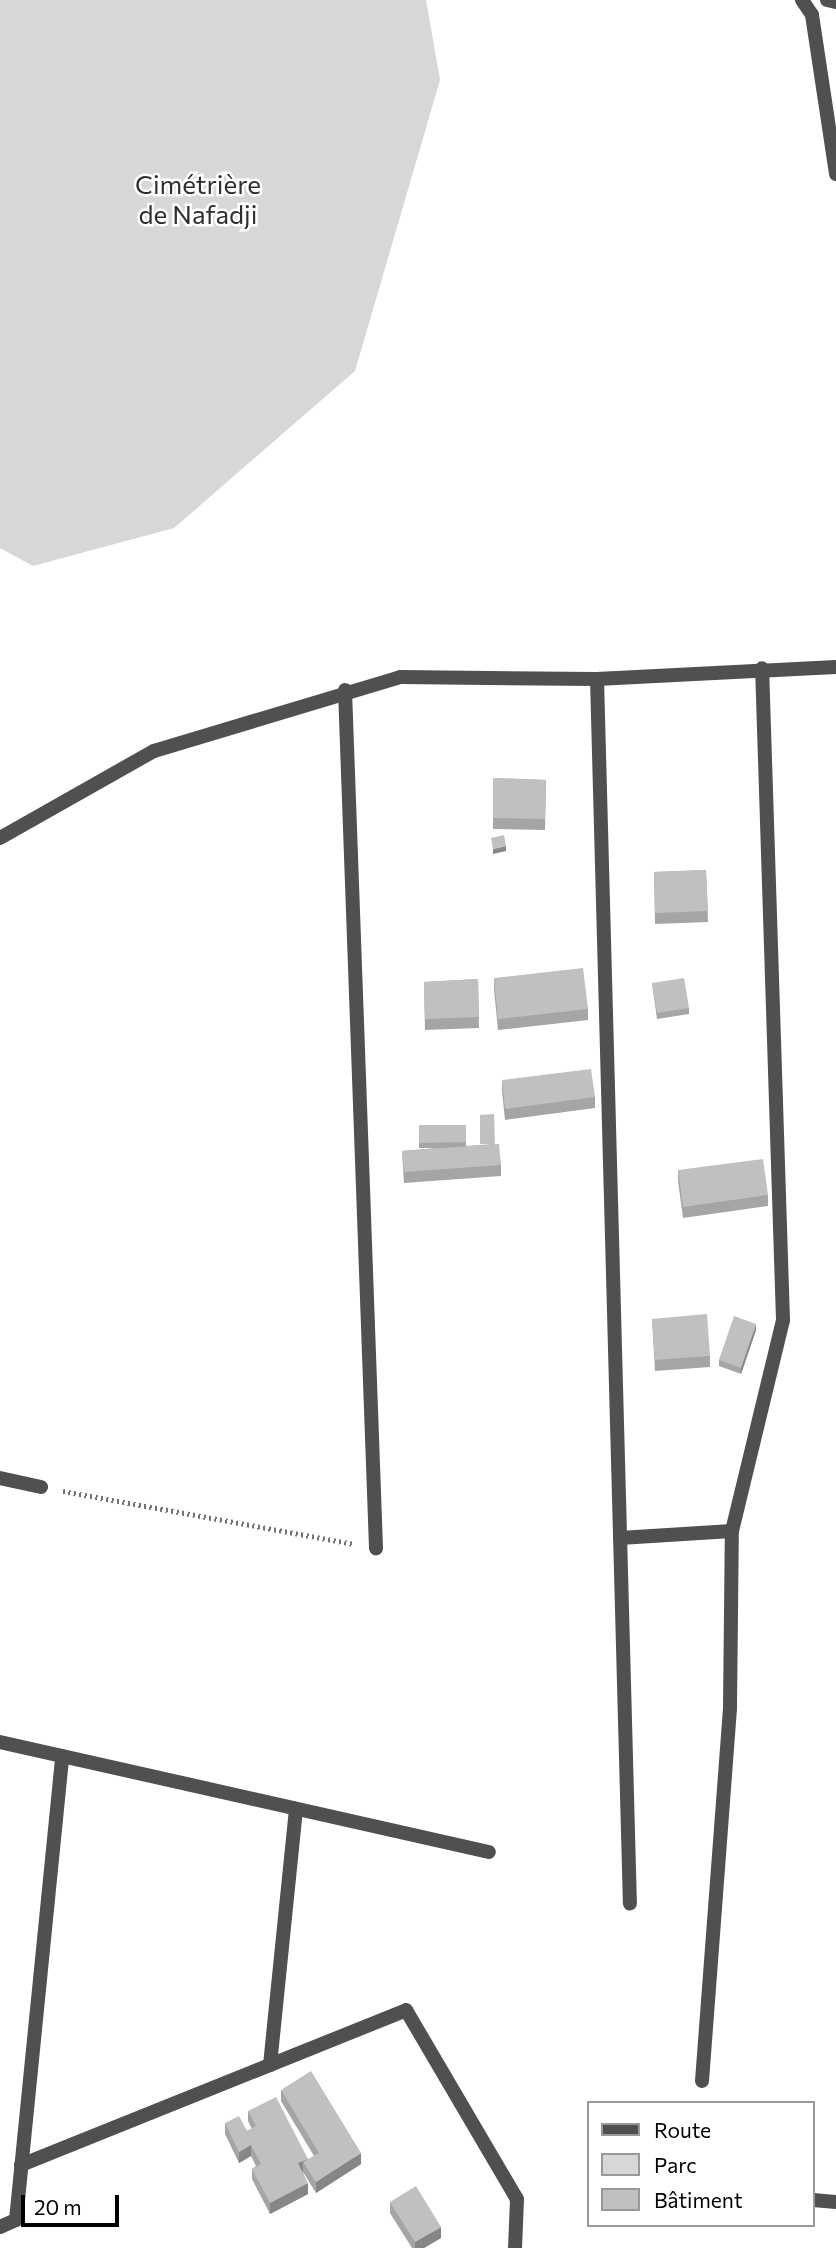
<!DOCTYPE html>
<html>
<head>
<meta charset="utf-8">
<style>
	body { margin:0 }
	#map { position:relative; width:836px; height:2248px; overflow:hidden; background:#fff; font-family:Commissioner,sans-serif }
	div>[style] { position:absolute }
	.green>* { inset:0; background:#d7d7d7 }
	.path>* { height:4.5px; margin-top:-2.25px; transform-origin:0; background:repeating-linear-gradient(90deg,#727272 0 2px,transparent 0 5.5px) }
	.minor>* { height:14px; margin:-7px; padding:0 7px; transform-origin:7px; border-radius:7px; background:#505050 }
	.wall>* { inset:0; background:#a5a5a5 }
	.shaded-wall>* { inset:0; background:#868686 }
	.building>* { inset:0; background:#c0c0c0 }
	span { translate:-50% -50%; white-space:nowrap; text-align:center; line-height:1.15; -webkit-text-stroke:5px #fff; paint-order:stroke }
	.park-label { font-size:26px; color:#2e2e2e }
	.legend { position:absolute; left:587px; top:2101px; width:228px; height:126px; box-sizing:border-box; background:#fff; border:2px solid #999; margin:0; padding:9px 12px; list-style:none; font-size:21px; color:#000 }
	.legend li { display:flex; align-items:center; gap:14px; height:35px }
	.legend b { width:35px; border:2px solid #999 }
	.scale { position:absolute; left:21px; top:2195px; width:98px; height:32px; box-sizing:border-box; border:4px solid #000; border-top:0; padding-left:9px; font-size:21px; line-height:24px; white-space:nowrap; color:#000; -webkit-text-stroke:5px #fff; paint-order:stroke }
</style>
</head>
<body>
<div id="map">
	<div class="green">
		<div style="clip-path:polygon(0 0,426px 0,440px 80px,355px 371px,174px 528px,33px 566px,0 548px)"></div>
	</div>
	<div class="path">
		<div style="left:63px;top:1491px;width:296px;rotate:10.3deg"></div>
	</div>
	<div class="minor">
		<div style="left:802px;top:0;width:18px;rotate:56deg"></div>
		<div style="left:812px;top:15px;width:161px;rotate:81.4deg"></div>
		<div style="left:827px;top:0;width:9px;rotate:13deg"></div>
		<div style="left:597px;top:679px;width:1225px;rotate:88.46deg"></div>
		<div style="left:345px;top:690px;width:859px;rotate:87.93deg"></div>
		<div style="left:0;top:838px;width:177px;rotate:-29.5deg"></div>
		<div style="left:154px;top:751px;width:257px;rotate:-16.7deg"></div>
		<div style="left:400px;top:677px;width:197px;rotate:0.6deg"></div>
		<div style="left:597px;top:679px;width:239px;rotate:-2.9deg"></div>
		<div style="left:0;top:1478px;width:42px;rotate:12.4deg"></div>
		<div style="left:620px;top:1538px;width:112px;rotate:-3.6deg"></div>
		<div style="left:0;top:1742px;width:501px;rotate:12.68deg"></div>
		<div style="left:270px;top:2065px;width:257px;rotate:-84.2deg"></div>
		<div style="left:702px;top:2081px;width:374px;rotate:-85.7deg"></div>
		<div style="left:730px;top:1708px;width:177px;rotate:-89.4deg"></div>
		<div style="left:732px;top:1531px;width:217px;rotate:-76.4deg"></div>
		<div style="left:783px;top:1320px;width:652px;rotate:-91.84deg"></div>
		<div style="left:21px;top:2165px;width:415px;rotate:-21.9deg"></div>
		<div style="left:406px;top:2010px;width:219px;rotate:59.6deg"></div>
		<div style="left:517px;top:2199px;width:49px;rotate:92.3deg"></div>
		<div style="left:813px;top:2200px;width:23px;rotate:5deg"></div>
		<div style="left:0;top:2227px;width:17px;rotate:-24deg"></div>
		<div style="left:16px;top:2220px;width:466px;rotate:-84.3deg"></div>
	</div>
	<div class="wall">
		<div style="clip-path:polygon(493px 778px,546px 780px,545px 830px,493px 829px)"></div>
		<div style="clip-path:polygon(706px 870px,708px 922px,655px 924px,654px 872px)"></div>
		<div style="clip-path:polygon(494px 978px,588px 1009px,588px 1020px,498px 1030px,494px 989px)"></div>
		<div style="clip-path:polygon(478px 979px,479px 1028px,425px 1030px,424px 982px)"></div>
		<div style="clip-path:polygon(652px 983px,689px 1008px,689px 1014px,657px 1019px)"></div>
		<div style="clip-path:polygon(502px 1080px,595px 1097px,595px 1108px,505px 1120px,502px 1091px)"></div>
		<div style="clip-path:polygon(419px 1125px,466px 1125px,466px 1146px,495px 1144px,501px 1165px,501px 1176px,404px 1183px,402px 1151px,437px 1148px,419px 1148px)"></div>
		<div style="clip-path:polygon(678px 1170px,768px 1195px,768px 1206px,683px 1218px,678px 1181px)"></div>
		<div style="clip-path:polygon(652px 1319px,710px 1356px,710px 1367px,655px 1371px)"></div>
		<div style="clip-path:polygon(756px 1330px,741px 1374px,719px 1366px,719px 1360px)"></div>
		<div style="clip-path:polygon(281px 2090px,361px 2164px,316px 2193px,303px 2172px,308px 2194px,270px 2214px,252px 2179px,252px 2169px,256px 2166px,251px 2156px,239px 2163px,225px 2134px,225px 2123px,247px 2131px,252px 2129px,248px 2121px,248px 2111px,308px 2160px,314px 2156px,281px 2101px)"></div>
		<div style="clip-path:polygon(390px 2202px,441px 2238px,424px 2248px,412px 2248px,390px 2213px)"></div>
	</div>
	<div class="shaded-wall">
		<div style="clip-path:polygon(506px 846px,506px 851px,493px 854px,493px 849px)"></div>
		<div style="clip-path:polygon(756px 1324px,756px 1330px,741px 1374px,741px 1368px)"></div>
		<div style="clip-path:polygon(251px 2145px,251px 2156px,239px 2163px,239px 2152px)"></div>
		<div style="clip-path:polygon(361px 2153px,361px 2164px,316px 2193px,316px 2182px)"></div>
		<div style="clip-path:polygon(308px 2159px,308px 2169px,303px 2162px,303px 2172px,298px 2174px,298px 2163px)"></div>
		<div style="clip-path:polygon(308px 2183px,308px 2194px,270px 2214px,270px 2203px)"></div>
		<div style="clip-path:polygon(441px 2227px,441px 2238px,424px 2248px,415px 2248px,415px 2242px)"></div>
	</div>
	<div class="building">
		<div style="clip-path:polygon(493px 778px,546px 780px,545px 819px,493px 818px)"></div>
		<div style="clip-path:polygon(504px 835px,506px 846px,493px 849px,491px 838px)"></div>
		<div style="clip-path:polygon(706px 870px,708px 911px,655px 913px,654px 872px)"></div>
		<div style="clip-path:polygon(583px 968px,588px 1009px,498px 1019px,494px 978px)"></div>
		<div style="clip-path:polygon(684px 978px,689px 1008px,657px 1013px,652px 983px)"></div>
		<div style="clip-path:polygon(478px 979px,479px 1017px,425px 1019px,424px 982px)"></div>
		<div style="clip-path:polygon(591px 1069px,595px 1097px,505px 1109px,502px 1080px)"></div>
		<div style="clip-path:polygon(494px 1114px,495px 1144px,480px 1144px,480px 1115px)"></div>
		<div style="clip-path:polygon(419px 1125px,466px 1125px,466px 1142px,419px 1143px)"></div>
		<div style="clip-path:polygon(499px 1144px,501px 1165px,404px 1172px,402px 1151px)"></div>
		<div style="clip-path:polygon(763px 1159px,768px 1195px,683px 1207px,678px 1170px)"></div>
		<div style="clip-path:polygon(707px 1314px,710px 1356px,655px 1360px,652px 1319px)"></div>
		<div style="clip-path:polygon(734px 1316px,756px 1324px,741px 1368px,719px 1360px)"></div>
		<div style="clip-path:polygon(311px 2071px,361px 2153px,316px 2182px,303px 2162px,319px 2153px,281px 2090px)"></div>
		<div style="clip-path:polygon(276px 2097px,308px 2159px,298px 2163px,308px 2183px,270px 2203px,252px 2169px,261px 2164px,251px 2145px,239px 2152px,225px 2123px,239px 2116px,247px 2131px,256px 2126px,248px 2111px)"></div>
		<div style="clip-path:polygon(416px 2186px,441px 2227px,415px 2242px,390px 2202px)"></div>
	</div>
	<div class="park-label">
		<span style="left:198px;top:199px">Cimétrière<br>de Nafadji</span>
	</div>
	<ul class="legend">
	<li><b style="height:9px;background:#505050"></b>Route</li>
	<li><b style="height:19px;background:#d7d7d7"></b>Parc</li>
	<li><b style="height:19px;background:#c0c0c0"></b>Bâtiment</li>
	</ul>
	<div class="scale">20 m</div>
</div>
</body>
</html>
